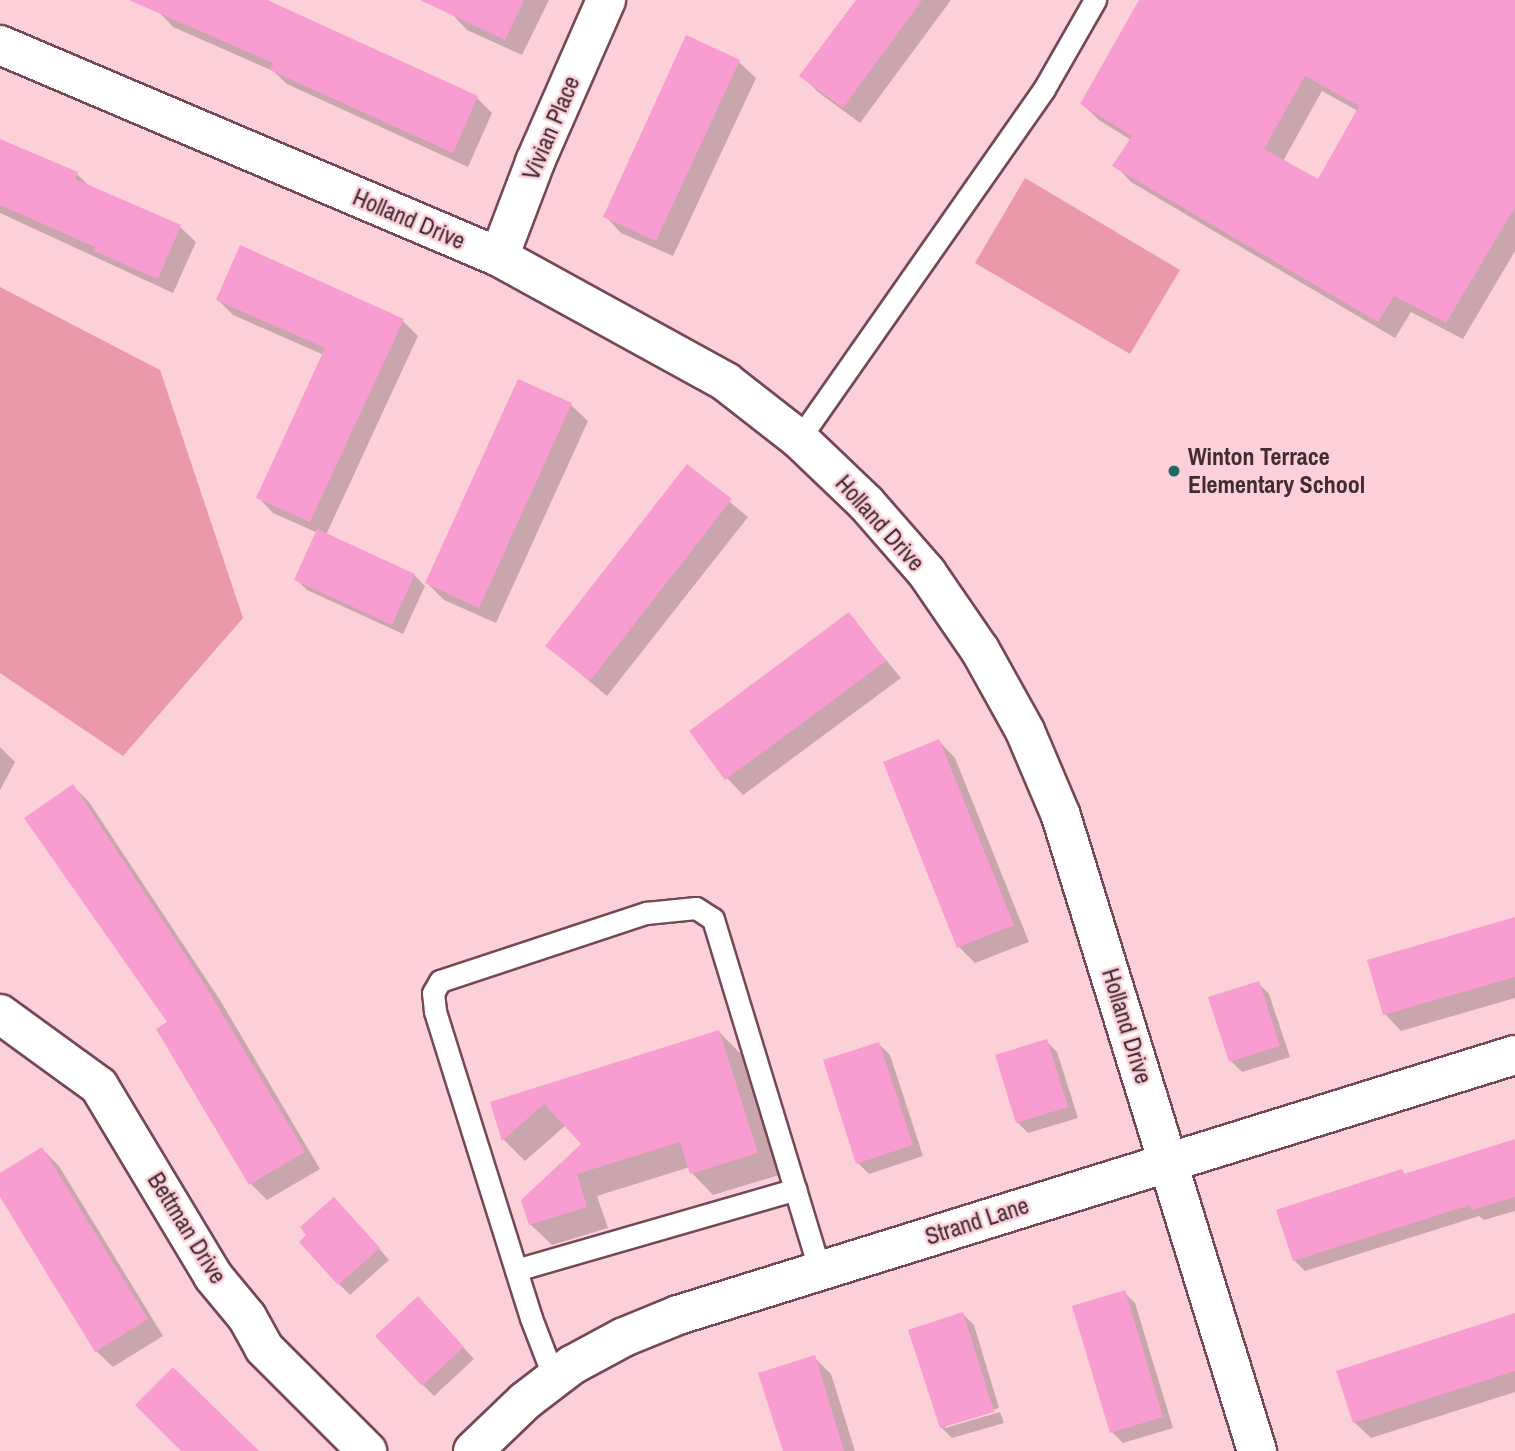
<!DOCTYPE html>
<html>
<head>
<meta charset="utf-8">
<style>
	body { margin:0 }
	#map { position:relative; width:1515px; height:1451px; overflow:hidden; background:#fcd0d9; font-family:"Archivo Narrow",sans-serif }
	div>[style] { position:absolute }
	.green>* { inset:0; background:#eb98ab }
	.shadow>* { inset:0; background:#0003 }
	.building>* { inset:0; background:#f89cd2 }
	.roads { filter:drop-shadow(2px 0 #754853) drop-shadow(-2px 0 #754853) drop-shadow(0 2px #754853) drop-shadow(0 -2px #754853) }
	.service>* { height:21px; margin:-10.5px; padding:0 10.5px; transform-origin:10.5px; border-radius:10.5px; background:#fff }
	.minor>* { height:38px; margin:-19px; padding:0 19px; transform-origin:19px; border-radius:19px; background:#fff }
	.dots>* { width:19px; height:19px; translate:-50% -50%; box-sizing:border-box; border:4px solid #fcd0d9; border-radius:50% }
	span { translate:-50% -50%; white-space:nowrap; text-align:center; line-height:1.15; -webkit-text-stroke:5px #fcd0d9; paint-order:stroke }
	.street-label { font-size:24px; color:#402b30 }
	.poi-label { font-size:24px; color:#402b30; font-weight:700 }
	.left { translate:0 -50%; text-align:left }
</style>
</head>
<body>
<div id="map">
	<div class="green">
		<div style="clip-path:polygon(1025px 178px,1180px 270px,1130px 354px,975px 263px)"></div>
		<div style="clip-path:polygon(0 287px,160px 370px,243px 618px,123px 756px,0 673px)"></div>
	</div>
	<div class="shadow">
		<div style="clip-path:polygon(163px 0,267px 0,477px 98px,492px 113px,468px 167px,287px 84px,273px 71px,173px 27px,158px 11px)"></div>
		<div style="clip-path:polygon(457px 0,549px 0,522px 55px,467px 30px,451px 13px)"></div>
		<div style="clip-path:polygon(858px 0,951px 0,860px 123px,818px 92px,802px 76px)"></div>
		<div style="clip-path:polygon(evenodd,1141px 0,1515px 0,1515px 251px,1463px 339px,1411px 312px,1395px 338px,1131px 182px,1115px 165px,1131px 140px,1099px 120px,1082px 104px,1141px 0,1322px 91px,1358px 111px,1319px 181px,1283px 161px,1322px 91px)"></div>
		<div style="clip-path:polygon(739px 62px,756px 78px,673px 256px,621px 233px,605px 216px)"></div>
		<div style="clip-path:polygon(0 140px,77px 174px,90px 187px,180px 227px,196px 242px,173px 293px,0 213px)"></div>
		<div style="clip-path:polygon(241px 247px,403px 321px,418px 336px,326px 535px,414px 575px,425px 586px,403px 634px,307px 590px,296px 579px,318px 533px,273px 513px,258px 497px,324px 355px,233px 315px,218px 300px)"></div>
		<div style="clip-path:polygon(519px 381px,571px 405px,588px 421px,496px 623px,444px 600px,427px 583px)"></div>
		<div style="clip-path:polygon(687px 467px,748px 517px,607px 696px,547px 646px)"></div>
		<div style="clip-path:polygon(849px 615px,901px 678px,743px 795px,727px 778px)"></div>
		<div style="clip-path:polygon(939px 741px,955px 758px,1029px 942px,975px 963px,959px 947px)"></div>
		<div style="clip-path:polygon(0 747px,15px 762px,0 790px)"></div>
		<div style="clip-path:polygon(73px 786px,89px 802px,220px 1000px,320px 1169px,267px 1200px,251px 1184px)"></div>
		<div style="clip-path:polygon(1515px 919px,1515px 998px,1401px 1031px,1385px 1014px)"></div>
		<div style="clip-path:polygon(1258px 983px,1269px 994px,1290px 1057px,1242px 1072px,1231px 1061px)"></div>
		<div style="clip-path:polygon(719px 1032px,741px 1054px,779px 1175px,713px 1195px,692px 1173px,690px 1167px,597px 1196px,608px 1228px,552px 1245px,530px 1224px,583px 1144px,566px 1125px,525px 1161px,504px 1140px,492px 1103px)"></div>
		<div style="clip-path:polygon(1046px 1041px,1057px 1052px,1078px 1118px,1028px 1133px,1017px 1122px)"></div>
		<div style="clip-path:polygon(879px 1044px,890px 1055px,923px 1156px,869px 1174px,858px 1163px)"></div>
		<div style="clip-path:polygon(1515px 1141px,1515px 1211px,1484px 1220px,1479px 1216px,1305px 1271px,1294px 1260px,1402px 1171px,1406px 1175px)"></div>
		<div style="clip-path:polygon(42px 1149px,59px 1166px,163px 1336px,113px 1367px,96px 1351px,0 1194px,0 1175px)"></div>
		<div style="clip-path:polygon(345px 1210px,389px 1260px,350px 1295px,339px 1284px)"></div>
		<div style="clip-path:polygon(1124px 1292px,1135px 1303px,1173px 1428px,1123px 1443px,1112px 1432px)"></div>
		<div style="clip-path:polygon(428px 1309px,474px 1359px,434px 1396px,423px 1385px)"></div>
		<div style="clip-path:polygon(963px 1314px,974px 1325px,999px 1408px,945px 1425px,945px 1428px,1000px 1412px,1004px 1423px,952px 1438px,941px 1427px)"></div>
		<div style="clip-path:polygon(1515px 1315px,1515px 1392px,1371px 1438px,1354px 1422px)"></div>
		<div style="clip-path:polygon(814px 1357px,831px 1374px,855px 1451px,784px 1451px)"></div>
	</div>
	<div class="building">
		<div style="clip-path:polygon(129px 0,267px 0,478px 96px,453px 153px,270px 70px,273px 63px)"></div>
		<div style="clip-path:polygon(420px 0,524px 0,505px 40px)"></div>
		<div style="clip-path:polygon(856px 0,922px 0,843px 108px,799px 76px)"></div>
		<div style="clip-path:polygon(evenodd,1139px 0,1515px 0,1515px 207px,1446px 323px,1394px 296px,1378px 322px,1112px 166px,1132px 136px,1080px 104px,1139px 0,1305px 76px,1359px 106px,1318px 179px,1264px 149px,1305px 76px)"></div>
		<div style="clip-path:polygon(686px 35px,740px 60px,656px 241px,603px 217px)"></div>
		<div style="clip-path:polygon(0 139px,78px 172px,75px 179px,181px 225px,158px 279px,94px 251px,95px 247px,0 205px)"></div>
		<div style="clip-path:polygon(240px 245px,404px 319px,310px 522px,256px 498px,325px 348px,216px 300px)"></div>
		<div style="clip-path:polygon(518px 379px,572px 403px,479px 608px,425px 583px)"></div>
		<div style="clip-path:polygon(687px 464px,732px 499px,590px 681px,545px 646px)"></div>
		<div style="clip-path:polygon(317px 529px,415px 574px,392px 625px,294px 580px)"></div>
		<div style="clip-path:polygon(849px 612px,886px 661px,725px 780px,689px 731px)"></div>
		<div style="clip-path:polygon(939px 739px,1014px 925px,957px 948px,883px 762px)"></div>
		<div style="clip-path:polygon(73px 784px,203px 982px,305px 1152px,249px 1185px,156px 1029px,167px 1022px,24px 818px)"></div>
		<div style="clip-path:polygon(1515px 917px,1515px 977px,1383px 1015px,1367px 960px)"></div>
		<div style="clip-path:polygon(1259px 981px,1280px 1046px,1229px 1062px,1208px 997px)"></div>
		<div style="clip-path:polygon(719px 1030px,758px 1153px,690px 1174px,680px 1142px,577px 1174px,587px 1207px,529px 1225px,521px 1200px,581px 1144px,544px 1104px,502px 1141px,490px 1102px)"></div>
		<div style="clip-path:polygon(1047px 1039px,1068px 1107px,1016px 1123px,995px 1055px)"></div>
		<div style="clip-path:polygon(879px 1042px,913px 1145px,856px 1164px,823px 1060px)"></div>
		<div style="clip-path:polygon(1515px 1139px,1515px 1197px,1471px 1210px,1470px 1205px,1293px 1261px,1276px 1210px,1402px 1169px,1404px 1174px)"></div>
		<div style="clip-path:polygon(42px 1147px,148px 1319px,95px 1352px,0 1197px,0 1173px)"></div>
		<div style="clip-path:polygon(334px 1197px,380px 1248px,338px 1285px,299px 1242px,306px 1235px,300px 1227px)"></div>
		<div style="clip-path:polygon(1125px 1290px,1163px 1417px,1110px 1433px,1072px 1306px)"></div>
		<div style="clip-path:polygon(418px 1296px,464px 1347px,422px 1386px,375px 1336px)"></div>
		<div style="clip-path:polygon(963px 1312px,994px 1412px,940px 1428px,908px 1330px)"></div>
		<div style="clip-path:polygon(1515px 1313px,1515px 1371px,1353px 1423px,1336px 1371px)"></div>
		<div style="clip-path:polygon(815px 1355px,844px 1451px,783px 1451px,758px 1373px)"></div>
		<div style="clip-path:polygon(173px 1367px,259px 1451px,181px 1451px,135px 1405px)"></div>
	</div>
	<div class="roads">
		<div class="service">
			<div style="left:799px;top:439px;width:427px;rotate:-55deg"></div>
			<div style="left:1044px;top:89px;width:103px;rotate:-60.2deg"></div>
			<div style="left:516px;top:1270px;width:291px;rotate:-16.1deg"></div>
			<div style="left:554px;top:1378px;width:64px;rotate:-111deg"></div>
			<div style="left:531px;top:1318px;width:322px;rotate:-107.4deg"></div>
			<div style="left:435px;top:1011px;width:18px;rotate:-96deg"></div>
			<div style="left:433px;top:993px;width:14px;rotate:-60deg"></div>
			<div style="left:440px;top:981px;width:217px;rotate:-18.3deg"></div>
			<div style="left:646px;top:913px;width:50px;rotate:-5.7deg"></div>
			<div style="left:696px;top:908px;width:20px;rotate:33deg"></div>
			<div style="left:713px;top:919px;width:368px;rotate:73.1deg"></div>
		</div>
		<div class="minor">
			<div style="left:0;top:45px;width:542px;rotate:23.02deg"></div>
			<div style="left:499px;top:257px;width:259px;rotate:28.8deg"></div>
			<div style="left:726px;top:382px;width:93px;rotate:38deg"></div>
			<div style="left:799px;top:439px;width:93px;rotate:43.7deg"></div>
			<div style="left:866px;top:503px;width:93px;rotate:48.9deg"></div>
			<div style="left:927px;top:573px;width:93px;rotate:55.5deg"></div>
			<div style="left:980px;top:650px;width:93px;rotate:60.9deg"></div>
			<div style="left:1025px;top:731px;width:92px;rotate:67deg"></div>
			<div style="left:1061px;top:816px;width:665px;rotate:72.85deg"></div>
			<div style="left:499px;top:257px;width:102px;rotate:-69.2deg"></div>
			<div style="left:535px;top:162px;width:177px;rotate:-66.3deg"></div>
			<div style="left:0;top:1014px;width:122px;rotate:36deg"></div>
			<div style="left:99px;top:1086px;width:222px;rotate:59deg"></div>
			<div style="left:213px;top:1276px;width:53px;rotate:50.3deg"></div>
			<div style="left:247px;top:1317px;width:35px;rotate:61deg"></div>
			<div style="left:264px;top:1348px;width:146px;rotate:45deg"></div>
			<div style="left:473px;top:1451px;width:72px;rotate:-43.9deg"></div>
			<div style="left:525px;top:1401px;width:59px;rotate:-37.5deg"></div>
			<div style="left:572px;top:1365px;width:59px;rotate:-28.3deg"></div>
			<div style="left:624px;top:1337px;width:58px;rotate:-22.2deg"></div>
			<div style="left:678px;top:1315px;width:876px;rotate:-17.26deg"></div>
		</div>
	</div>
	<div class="dots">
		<div style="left:1174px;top:471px;background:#1f6960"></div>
	</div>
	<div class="street-label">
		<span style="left:551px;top:128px;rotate:-67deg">Vivian Place</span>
		<span style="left:409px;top:219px;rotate:23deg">Holland Drive</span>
		<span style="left:880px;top:523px;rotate:48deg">Holland Drive</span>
		<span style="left:1127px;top:1026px;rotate:73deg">Holland Drive</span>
		<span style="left:977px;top:1221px;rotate:-18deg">Strand Lane</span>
		<span style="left:187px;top:1228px;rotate:58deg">Bettman Drive</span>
	</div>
	<div class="poi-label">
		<span class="left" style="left:1188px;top:471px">Winton Terrace<br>Elementary School</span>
	</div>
</div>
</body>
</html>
